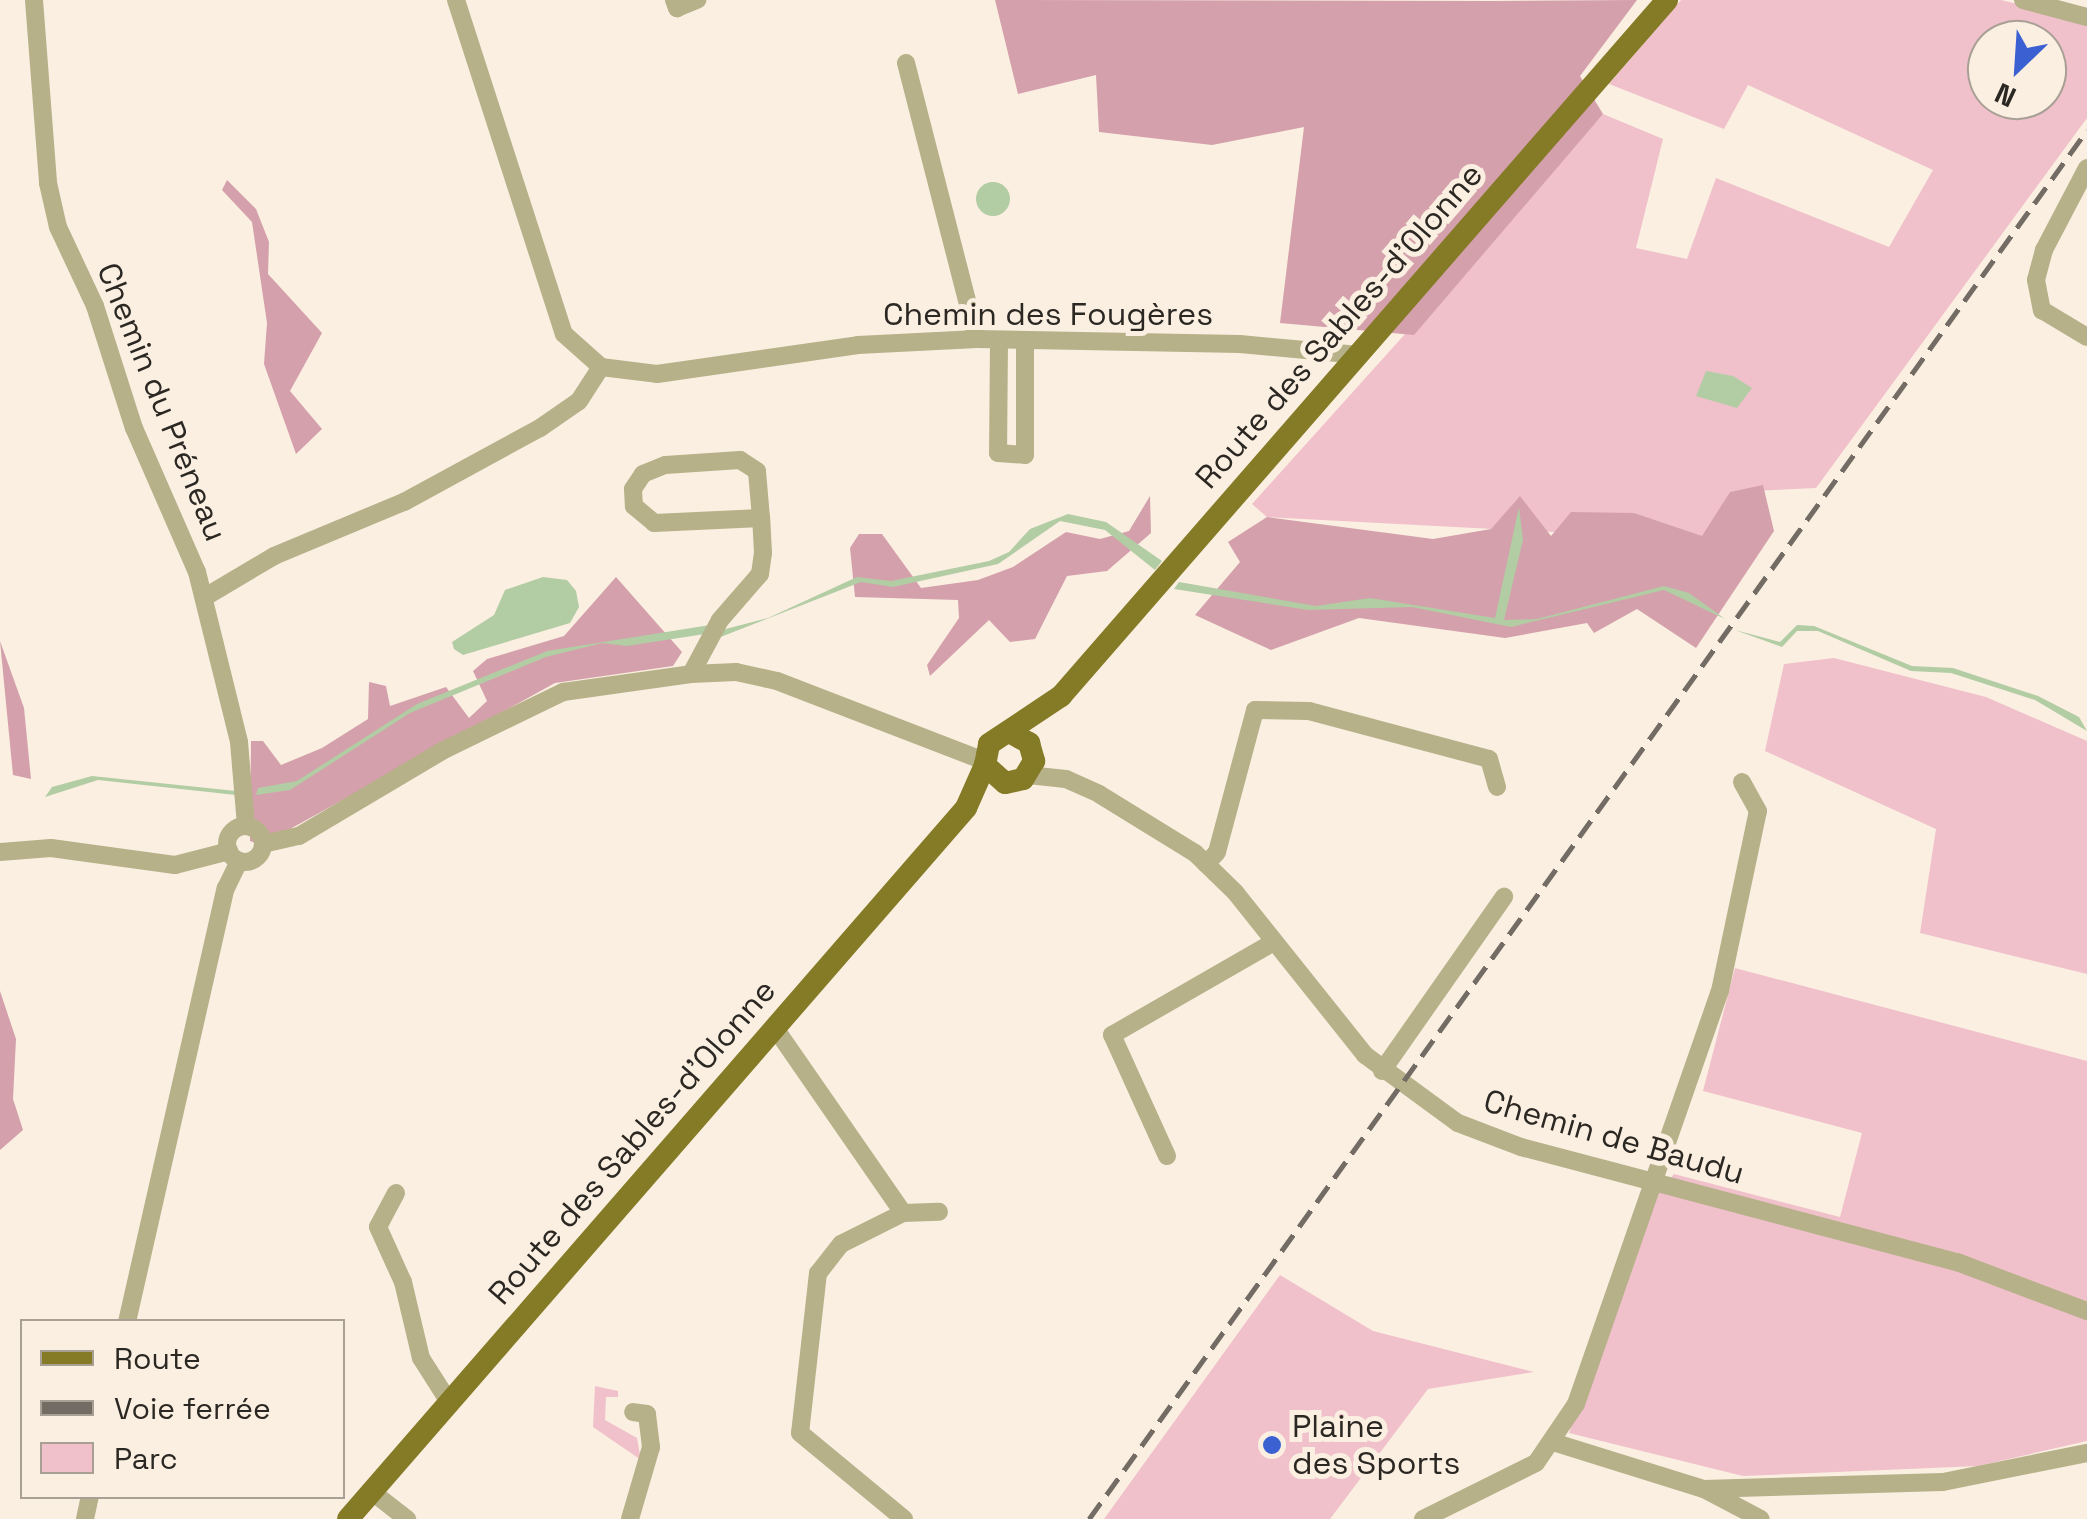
<!DOCTYPE html>
<html>
<head>
<meta charset="utf-8">
<style>
	body { margin:0 }
	#map { position:relative; width:2087px; height:1519px; overflow:hidden; background:#fbefe1; font-family:"Space Grotesk",sans-serif }
	div>[style] { position:absolute }
	.green>* { inset:0; background:#f0c1cb }
	.forest>* { inset:0; background:#d4a0ab }
	.water>* { inset:0; background:#b2cca4 }
	.round { border-radius:50% }
	.minor>* { height:18px; margin:-9px; padding:0 9px; transform-origin:9px; border-radius:9px; background:#b6b189 }
	.minor>.ring { margin:-9px; padding:0; box-sizing:content-box; background:none; border:18px solid #b6b189; border-radius:50% }
	.major>* { height:22px; margin:-11px; padding:0 11px; transform-origin:11px; border-radius:11px; background:#857b26 }
	.rail>* { height:5px; margin-top:-2.5px; transform-origin:0; background:repeating-linear-gradient(90deg,#736c64 0 20px,transparent 0 30px) }
	.dots>* { width:28px; height:28px; translate:-50% -50%; box-sizing:border-box; border:5px solid #fbefe1; border-radius:50% }
	span { translate:-50% -50%; white-space:nowrap; text-align:center; line-height:1.15; -webkit-text-stroke:10px #fbefe1; paint-order:stroke }
	.street-label { font-size:32px; color:#2b2722 }
	.poi-label { font-size:32px; color:#2b2722 }
	.left { translate:0 -50%; text-align:left }
	.legend { position:absolute; left:20px; top:1319px; width:325px; height:180px; box-sizing:border-box; background:#fbefe1; border:2px solid #a89f95; margin:0; padding:12px 18px; list-style:none; font-size:30px; color:#2b2722 }
	.legend li { display:flex; align-items:center; gap:20px; height:50px }
	.legend b { width:50px; border:2px solid #a89f95 }
	.north { position:absolute; left:1967px; top:20px; width:100px; height:100px; box-sizing:border-box; background:#fbefe1; border:2px solid #a89f95; border-radius:50%; rotate:205deg; font-size:28px; font-weight:700; line-height:40px; text-align:center; color:#2b2722 }
	.north::after { content:''; display:block; margin:auto; width:35px; height:45px; background:#3b60d1; clip-path:polygon(50% 0,100% 100%,50% 72%,0 100%) }
</style>
</head>
<body>
<div id="map">
	<div class="green">
		<div style="clip-path:polygon(evenodd,1681px 0,2001px 0,2087px 21px,2087px 118px,1816px 488px,1730px 492px,1703px 540px,1267px 517px,1252px 504px,1603px 114px,1663px 139px,1636px 248px,1687px 259px,1716px 178px,1889px 247px,1933px 170px,1748px 85px,1724px 129px,1609px 84px,1681px 0,1987px 40px,2047px 40px,2047px 100px,1987px 100px,1987px 40px)"></div>
		<div style="clip-path:polygon(1834px 658px,1986px 697px,2087px 741px,2087px 974px,1920px 933px,1936px 829px,1765px 751px,1784px 664px)"></div>
		<div style="clip-path:polygon(1735px 968px,2087px 1061px,2087px 1441px,1978px 1466px,1743px 1476px,1569px 1433px,1655px 1197px,1674px 1174px,1840px 1217px,1862px 1133px,1703px 1091px)"></div>
		<div style="clip-path:polygon(1280px 1275px,1373px 1331px,1534px 1372px,1428px 1389px,1330px 1519px,1104px 1519px)"></div>
		<div style="clip-path:polygon(595px 1386px,618px 1391px,618px 1397px,606px 1397px,605px 1420px,637px 1438px,641px 1460px,593px 1427px)"></div>
	</div>
	<div class="forest">
		<div style="clip-path:polygon(995px 0,1491px 1px,1637px 0,1580px 76px,1603px 114px,1414px 335px,1280px 323px,1304px 127px,1212px 145px,1099px 132px,1096px 75px,1018px 94px)"></div>
		<div style="clip-path:polygon(227px 180px,256px 209px,269px 242px,268px 274px,322px 333px,290px 391px,322px 429px,296px 454px,264px 364px,267px 323px,252px 222px,222px 190px)"></div>
		<div style="clip-path:polygon(1763px 485px,1774px 531px,1696px 648px,1637px 609px,1594px 633px,1587px 623px,1505px 638px,1359px 618px,1271px 650px,1195px 615px,1240px 562px,1228px 542px,1267px 517px,1433px 539px,1491px 529px,1520px 496px,1551px 536px,1571px 512px,1634px 513px,1702px 536px,1730px 492px)"></div>
		<div style="clip-path:polygon(1150px 496px,1151px 533px,1107px 571px,1067px 576px,1035px 639px,1010px 642px,989px 620px,930px 676px,927px 665px,959px 618px,958px 600px,855px 597px,850px 548px,859px 534px,882px 534px,921px 588px,978px 580px,1013px 567px,1066px 532px,1100px 539px,1129px 531px)"></div>
		<div style="clip-path:polygon(616px 577px,682px 652px,673px 666px,555px 683px,261px 845px,250px 841px,251px 741px,263px 741px,281px 765px,322px 748px,368px 719px,369px 682px,386px 686px,390px 706px,446px 687px,469px 718px,487px 701px,473px 671px,487px 659px,564px 636px)"></div>
		<div style="clip-path:polygon(0 641px,24px 708px,31px 779px,13px 775px)"></div>
		<div style="clip-path:polygon(0 991px,16px 1039px,13px 1099px,23px 1130px,0 1150px)"></div>
	</div>
	<div class="water">
		<div class="round" style="left:976px;top:182px;width:34px;height:34px"></div>
		<div style="clip-path:polygon(1706px 371px,1733px 376px,1752px 388px,1737px 408px,1696px 396px)"></div>
		<div style="clip-path:polygon(1519px 507px,1523px 540px,1504px 620px,1537px 619px,1664px 586px,1689px 593px,1725px 619px,1664px 590px,1511px 627px,1412px 607px,1308px 610px,1174px 589px,1179px 582px,1316px 606px,1370px 598px,1495px 618px)"></div>
		<div style="clip-path:polygon(1068px 514px,1106px 522px,1162px 561px,1155px 570px,1105px 530px,1060px 521px,998px 564px,893px 587px,861px 582px,718px 638px,722px 630px,768px 618px,857px 577px,891px 581px,989px 561px,1009px 552px,1030px 529px)"></div>
		<div style="clip-path:polygon(543px 577px,567px 580px,576px 591px,579px 607px,570px 623px,463px 655px,454px 649px,452px 642px,494px 615px,505px 590px)"></div>
		<div style="clip-path:polygon(710px 625px,705px 634px,627px 646px,602px 643px,546px 657px,410px 713px,290px 790px,256px 795px,258px 788px,297px 781px,417px 704px,547px 651px)"></div>
		<div style="clip-path:polygon(1797px 625px,1814px 626px,1912px 666px,1953px 668px,2038px 696px,2079px 717px,2087px 731px,2035px 700px,1951px 673px,1911px 671px,1818px 631px,1797px 631px,1782px 647px,1735px 630px,1780px 642px)"></div>
		<div style="clip-path:polygon(92px 776px,236px 791px,236px 795px,98px 780px,45px 797px,52px 787px)"></div>
	</div>
	<div class="minor">
		<div style="left:34px;top:0;width:184px;rotate:85.6deg"></div>
		<div style="left:48px;top:183px;width:45px;rotate:77.2deg"></div>
		<div style="left:58px;top:227px;width:87px;rotate:64.9deg"></div>
		<div style="left:95px;top:306px;width:128px;rotate:72.3deg"></div>
		<div style="left:134px;top:428px;width:157px;rotate:66.4deg"></div>
		<div style="left:197px;top:572px;width:175px;rotate:76.1deg"></div>
		<div style="left:239px;top:742px;width:84px;rotate:85.2deg"></div>
		<div style="left:456px;top:0;width:351px;rotate:72.1deg"></div>
		<div style="left:564px;top:334px;width:50px;rotate:41.7deg"></div>
		<div style="left:601px;top:367px;width:56px;rotate:7.1deg"></div>
		<div style="left:657px;top:374px;width:203px;rotate:-8.2deg"></div>
		<div style="left:858px;top:345px;width:119px;rotate:-2.9deg"></div>
		<div style="left:977px;top:339px;width:263px;rotate:1.1deg"></div>
		<div style="left:1240px;top:344px;width:119px;rotate:5.3deg"></div>
		<div style="left:674px;top:0;width:9px;rotate:69deg"></div>
		<div style="left:677px;top:8px;width:22px;rotate:-22deg"></div>
		<div style="left:2023px;top:0;width:66px;rotate:14.9deg"></div>
		<div style="left:906px;top:63px;width:285px;rotate:75.6deg"></div>
		<div style="left:2087px;top:168px;width:93px;rotate:117.7deg"></div>
		<div style="left:2044px;top:250px;width:31px;rotate:105deg"></div>
		<div style="left:2036px;top:280px;width:31px;rotate:79deg"></div>
		<div style="left:2042px;top:310px;width:52px;rotate:31deg"></div>
		<div style="left:999px;top:342px;width:111px;rotate:90.5deg"></div>
		<div style="left:998px;top:453px;width:27px;rotate:4deg"></div>
		<div style="left:1025px;top:455px;width:113px;rotate:-90deg"></div>
		<div style="left:205px;top:597px;width:80px;rotate:-30.7deg"></div>
		<div style="left:274px;top:556px;width:141px;rotate:-22.6deg"></div>
		<div style="left:404px;top:502px;width:155px;rotate:-28.6deg"></div>
		<div style="left:540px;top:428px;width:47px;rotate:-34.7deg"></div>
		<div style="left:579px;top:401px;width:40px;rotate:-57.1deg"></div>
		<div style="left:691px;top:674px;width:61px;rotate:-61.8deg"></div>
		<div style="left:720px;top:620px;width:61px;rotate:-49deg"></div>
		<div style="left:760px;top:574px;width:21px;rotate:-82deg"></div>
		<div style="left:763px;top:553px;width:35px;rotate:-93deg"></div>
		<div style="left:761px;top:518px;width:47px;rotate:-94.9deg"></div>
		<div style="left:757px;top:471px;width:20px;rotate:-147deg"></div>
		<div style="left:740px;top:460px;width:75px;rotate:176.2deg"></div>
		<div style="left:665px;top:465px;width:24px;rotate:158deg"></div>
		<div style="left:643px;top:474px;width:18px;rotate:124deg"></div>
		<div style="left:633px;top:489px;width:17px;rotate:87deg"></div>
		<div style="left:634px;top:506px;width:26px;rotate:40deg"></div>
		<div style="left:654px;top:523px;width:107px;rotate:-2.7deg"></div>
		<div style="left:1028px;top:775px;width:38px;rotate:6deg"></div>
		<div style="left:1066px;top:779px;width:36px;rotate:24deg"></div>
		<div style="left:1099px;top:794px;width:113px;rotate:31.6deg"></div>
		<div style="left:1195px;top:853px;width:56px;rotate:44.3deg"></div>
		<div style="left:1235px;top:892px;width:208px;rotate:51.4deg"></div>
		<div style="left:1365px;top:1055px;width:115px;rotate:36.2deg"></div>
		<div style="left:1458px;top:1123px;width:67px;rotate:20.9deg"></div>
		<div style="left:1521px;top:1147px;width:451px;rotate:14.8deg"></div>
		<div style="left:1957px;top:1262px;width:139px;rotate:20.7deg"></div>
		<div class="ring" style="left:227px;top:826px;width:18px;height:18px"></div>
		<div style="left:263px;top:844px;width:37px;rotate:-13deg"></div>
		<div style="left:299px;top:836px;width:166px;rotate:-30.7deg"></div>
		<div style="left:442px;top:751px;width:135px;rotate:-26deg"></div>
		<div style="left:563px;top:692px;width:129px;rotate:-8deg"></div>
		<div style="left:691px;top:674px;width:45px;rotate:-2.5deg"></div>
		<div style="left:736px;top:672px;width:42px;rotate:12.4deg"></div>
		<div style="left:777px;top:681px;width:222px;rotate:21.1deg"></div>
		<div style="left:0;top:852px;width:51px;rotate:-4.5deg"></div>
		<div style="left:51px;top:848px;width:125px;rotate:7.8deg"></div>
		<div style="left:175px;top:865px;width:56px;rotate:-14.5deg"></div>
		<div style="left:1206px;top:864px;width:16px;rotate:-47deg"></div>
		<div style="left:1217px;top:852px;width:147px;rotate:-75deg"></div>
		<div style="left:1255px;top:710px;width:54px;rotate:1.1deg"></div>
		<div style="left:1309px;top:711px;width:186px;rotate:14.9deg"></div>
		<div style="left:1489px;top:759px;width:29px;rotate:74deg"></div>
		<div style="left:775px;top:1028px;width:225px;rotate:55.3deg"></div>
		<div style="left:903px;top:1213px;width:69px;rotate:153.4deg"></div>
		<div style="left:841px;top:1244px;width:37px;rotate:128deg"></div>
		<div style="left:818px;top:1273px;width:161px;rotate:96.4deg"></div>
		<div style="left:800px;top:1433px;width:135px;rotate:39.6deg"></div>
		<div style="left:1382px;top:1071px;width:213px;rotate:-55deg"></div>
		<div style="left:1167px;top:1156px;width:133px;rotate:-114.4deg"></div>
		<div style="left:1112px;top:1035px;width:187px;rotate:-29.9deg"></div>
		<div style="left:396px;top:1193px;width:38px;rotate:118deg"></div>
		<div style="left:378px;top:1227px;width:60px;rotate:65.6deg"></div>
		<div style="left:403px;top:1282px;width:78px;rotate:76.7deg"></div>
		<div style="left:421px;top:1358px;width:52px;rotate:57.5deg"></div>
		<div style="left:903px;top:1213px;width:36px;rotate:-2deg"></div>
		<div style="left:127px;top:1322px;width:445px;rotate:-77.2deg"></div>
		<div style="left:226px;top:888px;width:30px;rotate:-64deg"></div>
		<div style="left:1556px;top:1443px;width:155px;rotate:17.3deg"></div>
		<div style="left:1704px;top:1489px;width:64px;rotate:27.8deg"></div>
		<div style="left:1704px;top:1489px;width:239px;rotate:-1.7deg"></div>
		<div style="left:1943px;top:1482px;width:147px;rotate:-11.4deg"></div>
		<div style="left:371px;top:1491px;width:46px;rotate:37.9deg"></div>
		<div style="left:85px;top:1519px;width:24px;rotate:-78deg"></div>
		<div style="left:630px;top:1519px;width:75px;rotate:-73.7deg"></div>
		<div style="left:651px;top:1447px;width:33px;rotate:-97deg"></div>
		<div style="left:647px;top:1414px;width:14px;rotate:-172deg"></div>
		<div style="left:1423px;top:1519px;width:126px;rotate:-26.4deg"></div>
		<div style="left:1536px;top:1463px;width:71px;rotate:-55.9deg"></div>
		<div style="left:1576px;top:1404px;width:437px;rotate:-70.8deg"></div>
		<div style="left:1720px;top:991px;width:184px;rotate:-78.1deg"></div>
		<div style="left:1758px;top:811px;width:33px;rotate:-119deg"></div>
	</div>
	<div class="major">
		<div style="left:1011px;top:733px;width:21px;rotate:29deg"></div>
		<div style="left:1029px;top:743px;width:19px;rotate:74deg"></div>
		<div style="left:1034px;top:761px;width:21px;rotate:121deg"></div>
		<div style="left:1023px;top:779px;width:18px;rotate:167deg"></div>
		<div style="left:1005px;top:783px;width:27px;rotate:-138deg"></div>
		<div style="left:985px;top:765px;width:21px;rotate:-79deg"></div>
		<div style="left:989px;top:744px;width:87px;rotate:-33.7deg"></div>
		<div style="left:1061px;top:696px;width:923px;rotate:-48.95deg"></div>
		<div style="left:348px;top:1519px;width:942px;rotate:-49deg"></div>
		<div style="left:966px;top:808px;width:47px;rotate:-66.2deg"></div>
	</div>
	<div class="rail">
		<div style="left:1089px;top:1519px;width:1710px;rotate:-54.3deg"></div>
	</div>
	<div class="dots">
		<div style="left:1272px;top:1445px;background:#3b60d1"></div>
	</div>
	<div class="street-label">
		<span style="left:1048px;top:314px">Chemin des Fougères</span>
		<span style="left:1339px;top:326px;rotate:-49deg">Route des Sables-d'Olonne</span>
		<span style="left:162px;top:402px;rotate:68deg">Chemin du Préneau</span>
		<span style="left:1614px;top:1137px;rotate:16deg">Chemin de Baudu</span>
		<span style="left:632px;top:1142px;rotate:-49deg">Route des Sables-d'Olonne</span>
	</div>
	<div class="poi-label">
		<span class="left" style="left:1292px;top:1445px">Plaine<br>des Sports</span>
	</div>
	<ul class="legend">
	<li><b style="height:12px;background:#857b26"></b>Route</li>
	<li><b style="height:12px;background:#736c64"></b>Voie ferrée</li>
	<li><b style="height:28px;background:#f0c1cb"></b>Parc</li>
	</ul>
	<div class="north">N</div>
</div>
</body>
</html>
